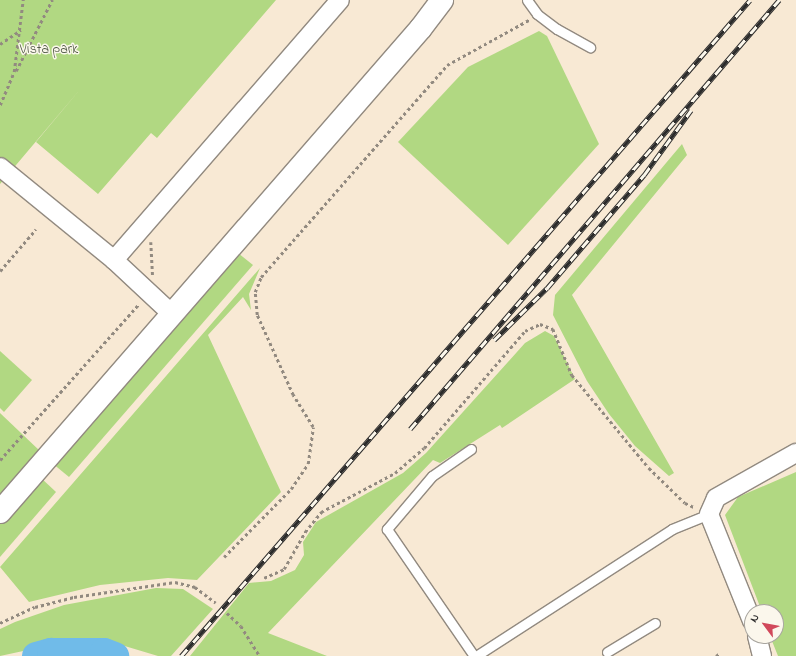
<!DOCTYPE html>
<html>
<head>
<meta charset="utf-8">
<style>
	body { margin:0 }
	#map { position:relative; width:796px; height:656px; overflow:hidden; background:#f8e9d4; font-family:"Indie Flower",sans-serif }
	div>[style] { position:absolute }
	.green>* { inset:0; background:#b1d882 }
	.river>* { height:28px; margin:-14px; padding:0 14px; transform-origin:14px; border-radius:14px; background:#70bbe9 }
	.path>* { height:2.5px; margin-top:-1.25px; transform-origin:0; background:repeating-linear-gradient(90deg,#928a80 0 3px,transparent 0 6px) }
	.roads { filter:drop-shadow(1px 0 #928a80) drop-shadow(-1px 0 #928a80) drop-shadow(0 1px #928a80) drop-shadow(0 -1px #928a80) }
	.service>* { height:9px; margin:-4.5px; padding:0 4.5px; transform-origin:4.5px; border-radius:4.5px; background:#fff }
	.minor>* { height:18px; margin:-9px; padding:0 9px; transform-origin:9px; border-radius:9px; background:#fff }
	.tertiary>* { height:22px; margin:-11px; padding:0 11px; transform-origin:11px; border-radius:11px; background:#fff }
	.rail>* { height:4.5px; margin-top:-2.25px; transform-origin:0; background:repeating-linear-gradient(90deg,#fbf7ec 0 9px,#2b2b2b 0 18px); box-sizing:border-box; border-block:1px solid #2b2b2b }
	span { translate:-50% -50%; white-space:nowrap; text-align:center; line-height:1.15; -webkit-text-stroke:3px #fbf7ec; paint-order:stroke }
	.park-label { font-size:14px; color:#4c5641 }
	.north { position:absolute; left:744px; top:604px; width:40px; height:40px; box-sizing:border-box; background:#fbf7ec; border:1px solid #a8a59f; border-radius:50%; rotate:302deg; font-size:11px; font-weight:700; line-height:16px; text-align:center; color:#2b2b2b }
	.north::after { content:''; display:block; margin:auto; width:14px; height:18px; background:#d1495b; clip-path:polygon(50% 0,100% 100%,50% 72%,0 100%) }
</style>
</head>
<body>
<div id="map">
	<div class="green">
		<div style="clip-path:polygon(0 0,276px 0,157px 138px,151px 133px,98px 194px,36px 142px,82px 87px,0 184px)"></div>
		<div style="clip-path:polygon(539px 31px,547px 36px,599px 144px,508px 245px,398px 142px,468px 67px)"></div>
		<div style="clip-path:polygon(682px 144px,687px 155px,572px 295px,674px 473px,669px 476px,635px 446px,609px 414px,587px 381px,553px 315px,555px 295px)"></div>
		<div style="clip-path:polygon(238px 253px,253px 265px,69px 477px,52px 463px)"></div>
		<div style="clip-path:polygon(260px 268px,249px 294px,251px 310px,243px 297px,208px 335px,281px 492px,197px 580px,168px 578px,100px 585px,29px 602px,0 567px)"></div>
		<div style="clip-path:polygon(545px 331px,554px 336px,575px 379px,502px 428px,500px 425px,440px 463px,433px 460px,268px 633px,327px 656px,190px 656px,249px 583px,271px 581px,295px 570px,304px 555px,303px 542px,316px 522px,403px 473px,426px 453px,525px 343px)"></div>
		<div style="clip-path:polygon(0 351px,32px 380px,4px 412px,0 408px)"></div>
		<div style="clip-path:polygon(0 413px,41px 452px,0 499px)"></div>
		<div style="clip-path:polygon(796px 472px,796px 656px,778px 656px,770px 636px,776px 636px,776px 612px,762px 612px,725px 515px,738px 497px)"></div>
		<div style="clip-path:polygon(40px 477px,56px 492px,0 557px,0 524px)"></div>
		<div style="clip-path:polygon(156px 588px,183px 589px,213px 609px,171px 656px,158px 656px,108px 641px,65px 642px,0 656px,0 629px,15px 622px,64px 605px)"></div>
	</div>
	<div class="river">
		<div style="left:36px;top:656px;width:16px;rotate:-15deg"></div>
		<div style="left:51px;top:652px;width:53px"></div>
		<div style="left:104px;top:652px;width:12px;rotate:20deg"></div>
	</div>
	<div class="path">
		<div style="left:0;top:44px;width:25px;rotate:-34deg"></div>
		<div style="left:16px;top:71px;width:80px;rotate:-63.1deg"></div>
		<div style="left:0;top:105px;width:36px;rotate:-67deg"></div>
		<div style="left:14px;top:72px;width:73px;rotate:-82.9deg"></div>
		<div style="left:151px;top:242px;width:33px;rotate:87deg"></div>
		<div style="left:0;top:271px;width:55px;rotate:-49.4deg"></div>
		<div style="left:0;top:460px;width:208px;rotate:-48.3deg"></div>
		<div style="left:224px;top:557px;width:95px;rotate:-45.4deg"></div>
		<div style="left:291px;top:489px;width:30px;rotate:-56deg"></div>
		<div style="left:308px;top:464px;width:37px;rotate:-82deg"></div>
		<div style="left:313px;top:427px;width:38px;rotate:-122deg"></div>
		<div style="left:293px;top:395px;width:88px;rotate:-114.2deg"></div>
		<div style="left:257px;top:315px;width:23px;rotate:-95deg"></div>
		<div style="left:255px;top:292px;width:16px;rotate:-68deg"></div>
		<div style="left:261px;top:277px;width:282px;rotate:-48.7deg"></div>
		<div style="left:447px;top:65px;width:94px;rotate:-28.8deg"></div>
		<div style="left:264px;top:578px;width:22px;rotate:-24deg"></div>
		<div style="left:284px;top:569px;width:43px;rotate:-60.4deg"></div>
		<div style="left:305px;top:532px;width:26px;rotate:-51deg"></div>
		<div style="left:321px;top:512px;width:84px;rotate:-27.8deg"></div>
		<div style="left:395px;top:473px;width:38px;rotate:-41deg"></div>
		<div style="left:424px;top:448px;width:155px;rotate:-49.2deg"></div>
		<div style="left:525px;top:331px;width:17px;rotate:-25deg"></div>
		<div style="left:540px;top:324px;width:14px;rotate:21deg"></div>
		<div style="left:553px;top:329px;width:50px;rotate:67.6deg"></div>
		<div style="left:572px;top:375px;width:121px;rotate:50.4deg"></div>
		<div style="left:649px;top:468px;width:50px;rotate:44.2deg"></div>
		<div style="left:685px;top:503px;width:10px;rotate:24deg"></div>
		<div style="left:227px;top:613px;width:19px;rotate:43deg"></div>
		<div style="left:241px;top:626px;width:36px;rotate:58deg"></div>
		<div style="left:0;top:623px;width:38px;rotate:-25deg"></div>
		<div style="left:35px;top:607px;width:40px;rotate:-14.4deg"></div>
		<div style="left:74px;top:597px;width:102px;rotate:-8.4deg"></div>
		<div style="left:175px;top:582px;width:21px;rotate:14deg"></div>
		<div style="left:195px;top:587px;width:26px;rotate:37deg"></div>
		<div style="left:716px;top:656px;width:5px;rotate:-37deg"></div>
	</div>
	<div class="roads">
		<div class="service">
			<div style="left:527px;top:0;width:17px;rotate:54deg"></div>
			<div style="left:537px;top:14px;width:25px;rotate:37deg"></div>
			<div style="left:557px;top:29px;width:38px;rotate:29deg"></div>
			<div style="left:471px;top:449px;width:47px;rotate:145.3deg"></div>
			<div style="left:432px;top:476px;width:70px;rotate:130.3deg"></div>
			<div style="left:387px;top:529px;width:154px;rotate:55.6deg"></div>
			<div style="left:607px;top:652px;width:56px;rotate:-31.1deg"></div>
			<div style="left:476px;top:656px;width:234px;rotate:-32.9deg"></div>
			<div style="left:672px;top:529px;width:40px;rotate:-22deg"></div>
		</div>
		<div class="minor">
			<div style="left:0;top:167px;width:147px;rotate:39.2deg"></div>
			<div style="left:114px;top:260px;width:79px;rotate:43deg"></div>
			<div style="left:114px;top:260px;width:344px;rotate:-49deg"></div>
			<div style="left:752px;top:621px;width:115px;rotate:-111.9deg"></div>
			<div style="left:709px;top:514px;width:17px;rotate:-66deg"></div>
			<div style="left:716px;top:498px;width:92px;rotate:-29.4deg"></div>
			<div style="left:757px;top:636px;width:21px;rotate:76deg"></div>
		</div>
		<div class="tertiary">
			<div style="left:0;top:512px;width:641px;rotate:-48.98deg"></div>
			<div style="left:421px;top:28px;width:35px;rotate:-53deg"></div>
		</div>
	</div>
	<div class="rail">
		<div style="left:494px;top:340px;width:74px;rotate:-44.5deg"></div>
		<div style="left:547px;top:288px;width:149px;rotate:-49.4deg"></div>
		<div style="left:644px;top:175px;width:80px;rotate:-54.1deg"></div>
		<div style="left:410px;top:429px;width:566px;rotate:-49.3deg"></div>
		<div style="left:181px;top:656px;width:868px;rotate:-49.06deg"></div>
	</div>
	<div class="park-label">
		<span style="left:49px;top:50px">Vista park</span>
	</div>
	<div class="north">N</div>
</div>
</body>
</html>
